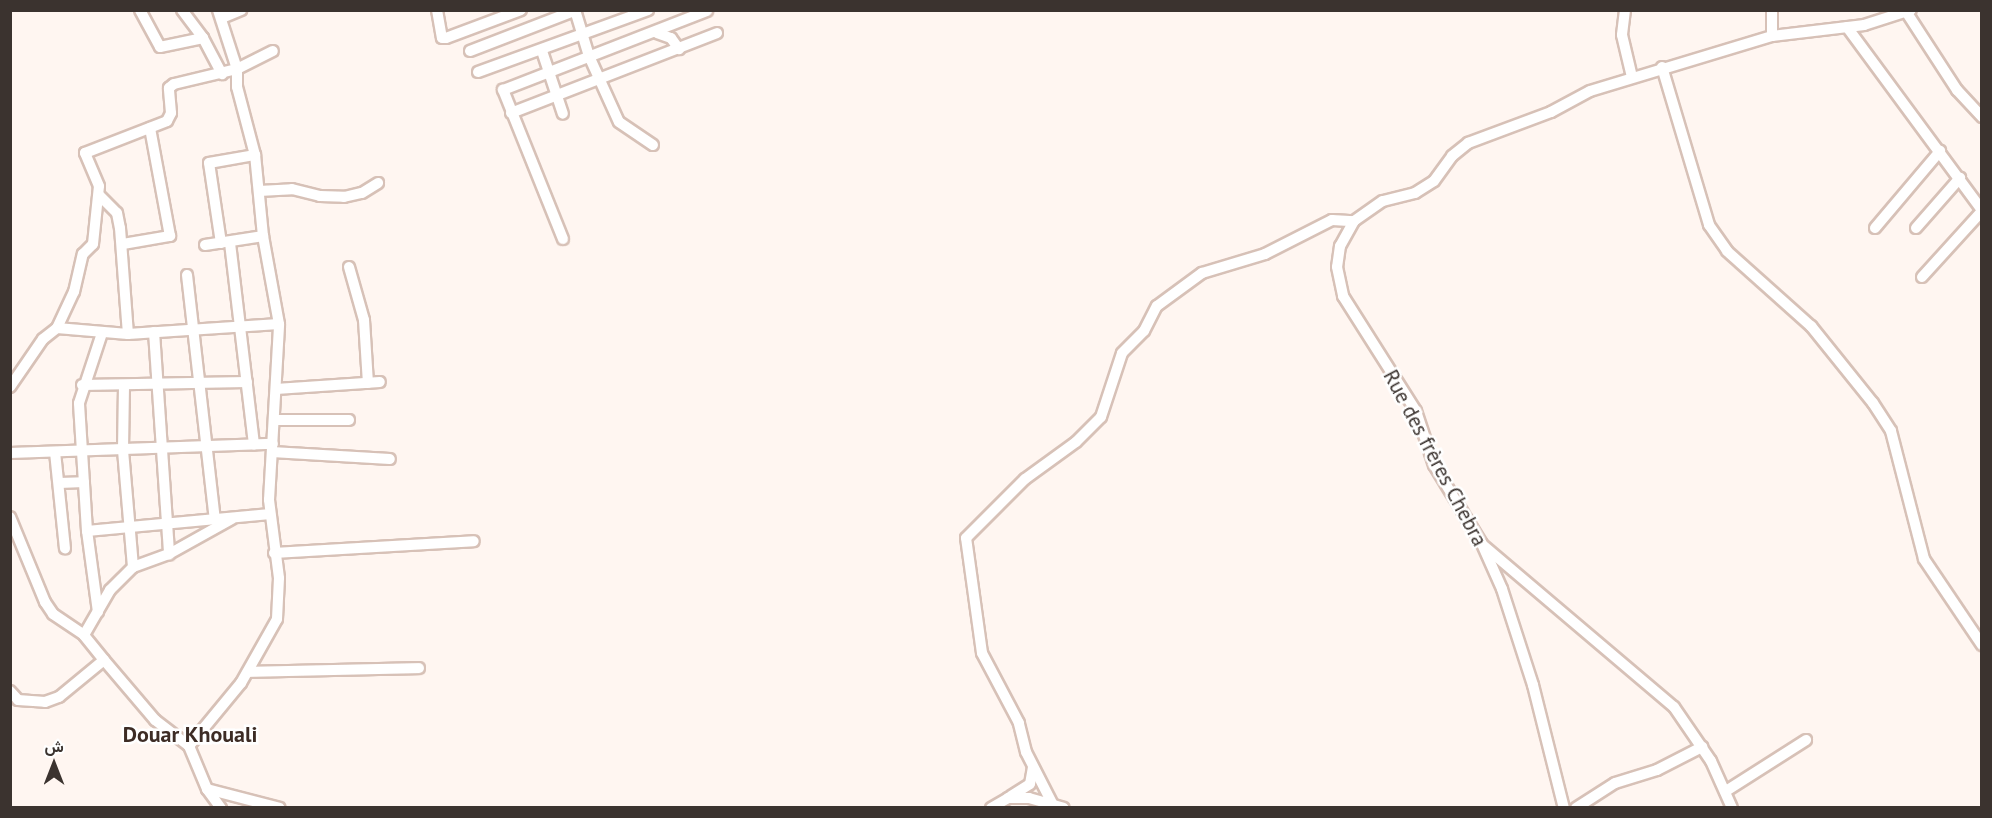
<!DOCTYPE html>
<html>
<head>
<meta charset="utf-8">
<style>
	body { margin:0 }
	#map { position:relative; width:1992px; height:818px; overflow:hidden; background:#fff6f1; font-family:"PT Sans",Vazirmatn,sans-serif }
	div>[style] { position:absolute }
	.roads { filter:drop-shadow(2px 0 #d7c1b7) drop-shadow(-2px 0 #d7c1b7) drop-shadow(0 2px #d7c1b7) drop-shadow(0 -2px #d7c1b7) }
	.minor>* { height:10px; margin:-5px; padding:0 5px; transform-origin:5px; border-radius:5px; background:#fff }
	span { translate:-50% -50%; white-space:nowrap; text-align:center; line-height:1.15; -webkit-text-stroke:5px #fff; paint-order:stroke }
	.street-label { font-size:21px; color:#3b332f }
	.neighbourhood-label { font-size:22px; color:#3d2c25; font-weight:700 }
	.frame { position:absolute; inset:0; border:12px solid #3b332f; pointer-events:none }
	.north { position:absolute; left:24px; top:734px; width:60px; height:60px; -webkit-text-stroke:4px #fff; paint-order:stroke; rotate:0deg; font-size:16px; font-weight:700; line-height:24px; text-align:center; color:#3b332f }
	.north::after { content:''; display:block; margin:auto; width:21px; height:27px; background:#3b332f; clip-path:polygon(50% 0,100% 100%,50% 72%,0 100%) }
</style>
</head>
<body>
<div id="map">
	<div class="roads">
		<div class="minor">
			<div style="left:140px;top:10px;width:42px;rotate:61.6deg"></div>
			<div style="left:160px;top:47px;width:44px;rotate:-11.8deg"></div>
			<div style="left:182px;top:10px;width:35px;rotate:53deg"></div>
			<div style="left:203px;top:38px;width:41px;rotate:62.2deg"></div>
			<div style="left:437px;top:10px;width:28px;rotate:80deg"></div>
			<div style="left:442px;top:38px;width:4px"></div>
			<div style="left:446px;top:38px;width:80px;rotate:-20.5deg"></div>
			<div style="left:575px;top:10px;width:48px;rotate:73.1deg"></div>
			<div style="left:589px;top:56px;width:72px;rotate:65.6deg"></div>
			<div style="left:619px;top:122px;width:41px;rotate:34.1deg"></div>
			<div style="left:1625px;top:10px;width:25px;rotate:97deg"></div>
			<div style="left:1622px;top:35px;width:43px;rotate:76.6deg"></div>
			<div style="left:1907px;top:13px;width:92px;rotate:57deg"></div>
			<div style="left:1957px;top:90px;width:37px;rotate:47deg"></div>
			<div style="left:222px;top:18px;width:21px;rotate:-23deg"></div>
			<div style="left:1847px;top:27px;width:227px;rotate:53.6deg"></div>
			<div style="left:657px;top:33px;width:15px;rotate:20deg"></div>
			<div style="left:671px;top:38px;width:14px;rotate:54deg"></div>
			<div style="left:1772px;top:36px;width:26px;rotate:-90deg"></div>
			<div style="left:470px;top:51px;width:114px;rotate:-21.1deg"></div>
			<div style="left:542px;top:51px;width:66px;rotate:71.6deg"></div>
			<div style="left:1662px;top:67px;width:165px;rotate:73.4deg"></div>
			<div style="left:1709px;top:225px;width:32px;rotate:55deg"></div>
			<div style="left:1727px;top:251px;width:113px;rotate:41.8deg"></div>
			<div style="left:1811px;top:326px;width:99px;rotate:51.2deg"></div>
			<div style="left:1873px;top:403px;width:33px;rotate:57deg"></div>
			<div style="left:1891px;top:431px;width:132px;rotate:75.5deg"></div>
			<div style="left:1924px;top:559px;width:104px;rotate:56deg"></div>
			<div style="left:478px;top:72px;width:181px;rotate:-20deg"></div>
			<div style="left:511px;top:113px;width:221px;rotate:-21.2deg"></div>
			<div style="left:259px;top:191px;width:33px;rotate:-3deg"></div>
			<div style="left:292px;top:189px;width:29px;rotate:14deg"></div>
			<div style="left:320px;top:196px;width:24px;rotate:2deg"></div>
			<div style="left:344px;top:197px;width:18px;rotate:-13deg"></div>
			<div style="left:362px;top:193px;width:19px;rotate:-32deg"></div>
			<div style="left:99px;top:195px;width:25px;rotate:45deg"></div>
			<div style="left:117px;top:213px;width:15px;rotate:79deg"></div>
			<div style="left:120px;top:228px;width:106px;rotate:85.7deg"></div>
			<div style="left:1354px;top:221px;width:29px;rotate:119deg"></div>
			<div style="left:1340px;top:246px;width:21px;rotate:98deg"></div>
			<div style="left:1337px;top:267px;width:30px;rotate:78deg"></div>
			<div style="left:1343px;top:296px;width:136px;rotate:57.6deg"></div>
			<div style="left:1416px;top:411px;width:57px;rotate:71.6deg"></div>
			<div style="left:1434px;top:465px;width:92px;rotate:58.7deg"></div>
			<div style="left:1482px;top:544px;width:49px;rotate:66deg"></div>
			<div style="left:1502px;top:589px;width:101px;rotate:72.1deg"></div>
			<div style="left:1533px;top:685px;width:127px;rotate:75.9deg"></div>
			<div style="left:1875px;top:228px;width:101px;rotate:-49.8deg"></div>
			<div style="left:1916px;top:228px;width:67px;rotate:-48.7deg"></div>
			<div style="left:563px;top:239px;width:161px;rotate:-111.9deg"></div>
			<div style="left:503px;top:90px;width:219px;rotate:-21.2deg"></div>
			<div style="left:221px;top:243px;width:81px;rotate:-98.5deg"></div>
			<div style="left:209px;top:163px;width:47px;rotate:-9.9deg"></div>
			<div style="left:230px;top:243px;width:203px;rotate:83.2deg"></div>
			<div style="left:123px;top:244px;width:48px;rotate:-9.7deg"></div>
			<div style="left:170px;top:236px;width:110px;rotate:-100.5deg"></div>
			<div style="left:205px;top:245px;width:59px;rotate:-8.8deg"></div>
			<div style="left:349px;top:267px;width:55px;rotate:74.2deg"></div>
			<div style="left:364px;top:320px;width:63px;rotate:86.4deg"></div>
			<div style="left:187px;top:275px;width:246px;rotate:83.5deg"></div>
			<div style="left:1922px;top:277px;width:89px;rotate:-47.7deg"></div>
			<div style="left:57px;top:328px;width:71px;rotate:4.8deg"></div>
			<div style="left:128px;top:334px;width:151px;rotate:-3.8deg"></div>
			<div style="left:154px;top:332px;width:223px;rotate:86.1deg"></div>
			<div style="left:82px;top:385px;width:165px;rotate:-1deg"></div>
			<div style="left:10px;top:387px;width:58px;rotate:-55.5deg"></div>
			<div style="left:43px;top:339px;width:18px;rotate:-38deg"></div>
			<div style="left:57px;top:328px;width:40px;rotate:-65deg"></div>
			<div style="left:74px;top:292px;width:39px;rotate:-77deg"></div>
			<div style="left:83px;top:254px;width:14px;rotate:-45deg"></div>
			<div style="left:93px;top:244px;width:58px;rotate:-84.1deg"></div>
			<div style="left:99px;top:186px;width:36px;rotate:-113deg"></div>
			<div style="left:85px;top:153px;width:88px;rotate:-21.3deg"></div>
			<div style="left:167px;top:121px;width:9px;rotate:-63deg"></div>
			<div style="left:171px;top:113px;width:25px;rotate:-95deg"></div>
			<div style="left:169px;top:88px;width:6px;rotate:-39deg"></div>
			<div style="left:174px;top:84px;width:65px;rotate:-13.4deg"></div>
			<div style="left:237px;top:69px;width:40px;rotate:-26.6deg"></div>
			<div style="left:276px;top:389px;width:104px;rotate:-3.9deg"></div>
			<div style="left:274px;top:420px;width:75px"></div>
			<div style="left:55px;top:452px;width:97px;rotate:84.1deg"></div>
			<div style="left:272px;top:452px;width:118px;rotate:3.4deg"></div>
			<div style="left:10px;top:453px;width:263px;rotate:-2deg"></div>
			<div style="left:59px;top:483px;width:25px;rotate:-2deg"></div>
			<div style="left:10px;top:517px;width:92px;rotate:67.6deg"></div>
			<div style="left:45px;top:602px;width:14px;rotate:56deg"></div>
			<div style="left:53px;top:614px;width:37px;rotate:34deg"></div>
			<div style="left:87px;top:531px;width:184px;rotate:-5.3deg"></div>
			<div style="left:1484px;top:546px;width:249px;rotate:40.3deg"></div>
			<div style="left:1674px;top:707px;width:65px;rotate:55.6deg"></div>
			<div style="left:1711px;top:761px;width:51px;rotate:65.9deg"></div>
			<div style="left:274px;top:553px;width:200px;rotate:-3.4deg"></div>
			<div style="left:133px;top:567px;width:38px;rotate:-20deg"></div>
			<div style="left:169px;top:554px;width:72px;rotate:-29.1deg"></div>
			<div style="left:98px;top:612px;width:82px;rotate:-97.7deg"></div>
			<div style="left:87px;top:531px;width:128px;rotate:-93.6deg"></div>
			<div style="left:79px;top:403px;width:74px;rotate:-71.8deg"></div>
			<div style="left:104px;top:660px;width:32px;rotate:-129deg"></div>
			<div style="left:84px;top:635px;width:52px;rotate:-60deg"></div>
			<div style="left:110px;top:590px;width:33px;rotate:-45deg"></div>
			<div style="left:133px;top:567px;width:117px;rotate:-94.9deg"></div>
			<div style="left:123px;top:450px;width:64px;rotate:-89.1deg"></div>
			<div style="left:248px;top:672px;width:171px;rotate:-1.3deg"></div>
			<div style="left:10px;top:691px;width:12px;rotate:48deg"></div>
			<div style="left:18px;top:700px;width:27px;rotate:4deg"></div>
			<div style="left:45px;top:702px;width:15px;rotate:-20deg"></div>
			<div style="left:59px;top:697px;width:58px;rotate:-39.4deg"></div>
			<div style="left:104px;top:660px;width:79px;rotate:49.6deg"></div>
			<div style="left:155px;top:720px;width:43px;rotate:37.4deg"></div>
			<div style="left:189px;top:746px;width:82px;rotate:-50.5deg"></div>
			<div style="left:241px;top:683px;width:73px;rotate:-60.6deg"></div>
			<div style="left:277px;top:619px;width:41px;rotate:-87.2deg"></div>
			<div style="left:279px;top:578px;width:79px;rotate:-97.3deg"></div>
			<div style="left:269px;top:500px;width:176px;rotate:-86.7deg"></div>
			<div style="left:279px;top:324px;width:89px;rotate:-100.3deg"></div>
			<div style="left:263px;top:236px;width:81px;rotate:-95.6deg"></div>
			<div style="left:255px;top:155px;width:70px;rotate:-104.8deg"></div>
			<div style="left:237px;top:87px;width:18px;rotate:-90deg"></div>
			<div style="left:237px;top:69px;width:62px;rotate:-107.9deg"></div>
			<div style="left:189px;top:746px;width:47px;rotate:67.3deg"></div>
			<div style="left:207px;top:789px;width:24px;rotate:54deg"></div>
			<div style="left:207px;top:789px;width:75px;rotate:14.6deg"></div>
			<div style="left:1726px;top:791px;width:95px;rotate:-32.5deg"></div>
			<div style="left:1011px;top:796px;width:22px;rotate:-32deg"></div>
			<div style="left:1030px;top:784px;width:17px;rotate:-80deg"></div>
			<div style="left:1052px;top:803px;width:57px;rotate:-117deg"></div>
			<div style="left:1026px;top:752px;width:30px;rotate:-104deg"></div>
			<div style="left:1019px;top:723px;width:79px;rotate:-117.9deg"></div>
			<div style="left:982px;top:653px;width:116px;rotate:-97.9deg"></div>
			<div style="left:966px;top:538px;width:83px;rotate:-45deg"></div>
			<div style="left:1025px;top:479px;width:63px;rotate:-36deg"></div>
			<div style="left:1076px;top:442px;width:35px;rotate:-45deg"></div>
			<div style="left:1101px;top:417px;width:67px;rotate:-71.8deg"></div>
			<div style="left:1122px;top:353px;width:31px;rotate:-45deg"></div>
			<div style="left:1144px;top:331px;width:28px;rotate:-63deg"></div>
			<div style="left:1157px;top:306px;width:56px;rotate:-36.3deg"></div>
			<div style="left:1202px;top:273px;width:66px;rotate:-16.8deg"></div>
			<div style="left:1265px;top:254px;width:75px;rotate:-26.9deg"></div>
			<div style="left:1332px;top:220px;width:22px;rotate:3deg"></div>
			<div style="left:1354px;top:221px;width:35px;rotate:-35deg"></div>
			<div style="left:1383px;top:201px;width:33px;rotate:-14deg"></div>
			<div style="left:1415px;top:193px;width:22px;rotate:-32deg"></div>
			<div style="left:1434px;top:181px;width:31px;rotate:-54deg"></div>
			<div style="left:1452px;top:156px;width:21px;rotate:-39deg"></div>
			<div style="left:1468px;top:143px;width:89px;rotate:-20.5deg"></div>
			<div style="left:1551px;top:112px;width:44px;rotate:-28.3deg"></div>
			<div style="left:1590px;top:91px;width:190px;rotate:-16.8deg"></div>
			<div style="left:1772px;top:36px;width:93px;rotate:-6.8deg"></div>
			<div style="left:1864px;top:25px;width:49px;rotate:-17.7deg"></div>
			<div style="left:991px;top:808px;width:20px;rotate:-30deg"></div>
			<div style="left:1008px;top:798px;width:21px"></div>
			<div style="left:1029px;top:798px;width:36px;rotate:16deg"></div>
			<div style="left:1576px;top:808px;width:46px;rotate:-32.7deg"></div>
			<div style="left:1615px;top:783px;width:44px;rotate:-17.2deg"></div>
			<div style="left:1657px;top:770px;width:51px;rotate:-27.1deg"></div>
		</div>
	</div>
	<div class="street-label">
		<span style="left:1435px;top:458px;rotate:62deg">Rue des frères Chebra</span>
	</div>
	<div class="neighbourhood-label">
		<span style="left:190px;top:735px">Douar Khouali</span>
	</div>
	<div class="frame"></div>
	<div class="north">ش</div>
</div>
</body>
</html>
